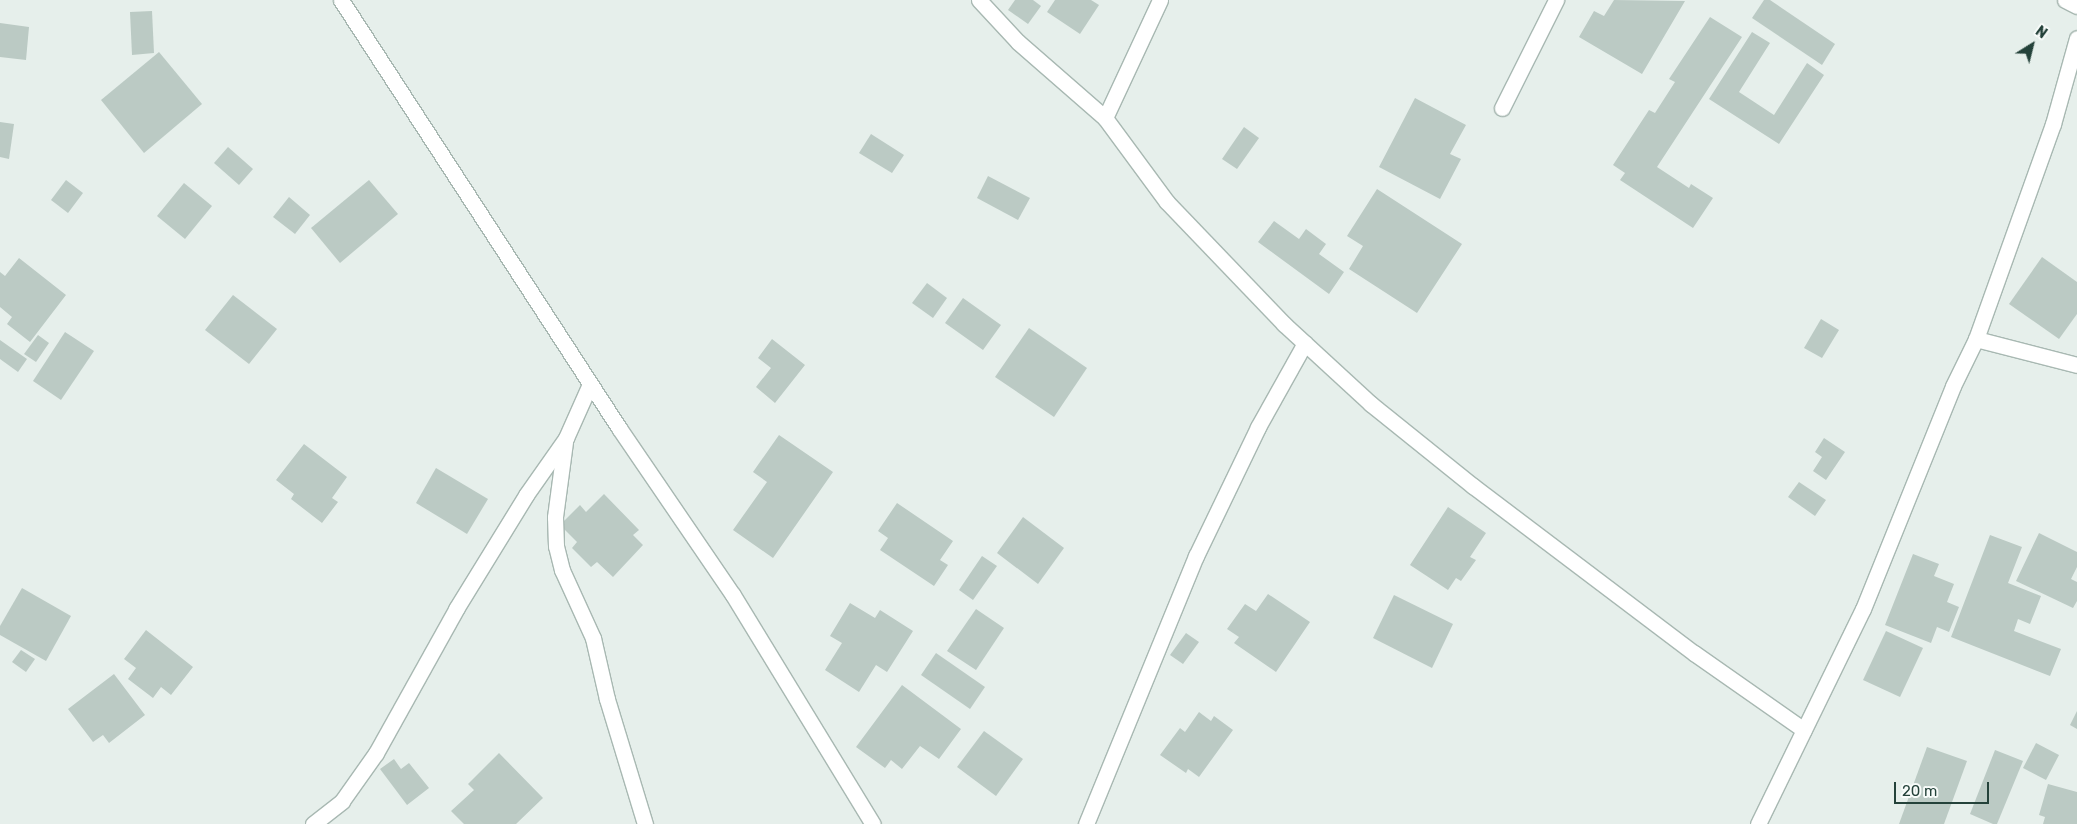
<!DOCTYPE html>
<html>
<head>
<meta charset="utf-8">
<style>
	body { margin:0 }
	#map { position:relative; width:2077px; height:824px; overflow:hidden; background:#e6efeb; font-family:Rubik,sans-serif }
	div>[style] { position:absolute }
	.building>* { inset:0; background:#bbcac4 }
	.roads { filter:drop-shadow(1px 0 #a8b8b2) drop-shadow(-1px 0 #a8b8b2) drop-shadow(0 1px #a8b8b2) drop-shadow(0 -1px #a8b8b2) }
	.minor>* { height:15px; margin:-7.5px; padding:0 7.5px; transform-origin:7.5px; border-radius:7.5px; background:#fff }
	span { translate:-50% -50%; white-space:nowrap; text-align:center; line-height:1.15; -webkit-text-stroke:4.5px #f7fbf9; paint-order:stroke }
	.north { position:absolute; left:2007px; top:20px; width:50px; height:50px; -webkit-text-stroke:4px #f7fbf9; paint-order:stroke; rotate:36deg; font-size:14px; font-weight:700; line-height:20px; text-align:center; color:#24423a }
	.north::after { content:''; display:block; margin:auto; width:18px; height:22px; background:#24423a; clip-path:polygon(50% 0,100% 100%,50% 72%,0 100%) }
	.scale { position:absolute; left:1894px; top:782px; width:95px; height:22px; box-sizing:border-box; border:2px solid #24423a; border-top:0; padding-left:6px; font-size:15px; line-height:18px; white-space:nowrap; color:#24423a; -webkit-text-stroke:4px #f7fbf9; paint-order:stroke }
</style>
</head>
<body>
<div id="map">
	<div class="building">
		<div style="clip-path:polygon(1015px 0,1033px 0,1041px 6px,1028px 24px,1008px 10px)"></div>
		<div style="clip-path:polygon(1055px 0,1091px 0,1099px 5px,1080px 34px,1047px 12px)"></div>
		<div style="clip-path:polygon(1614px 0,1685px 1px,1642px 74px,1579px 37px,1594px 11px,1604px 16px)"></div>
		<div style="clip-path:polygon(1764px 0,1770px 0,1835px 44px,1822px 65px,1752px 18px)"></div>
		<div style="clip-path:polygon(152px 11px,154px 53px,132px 55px,130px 12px)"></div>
		<div style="clip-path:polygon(1710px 17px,1742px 37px,1657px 167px,1689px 188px,1691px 184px,1713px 198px,1693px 228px,1620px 180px,1625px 173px,1613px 165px,1649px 110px,1655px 113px,1675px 82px,1669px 79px)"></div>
		<div style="clip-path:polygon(0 23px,29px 27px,26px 60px,0 57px)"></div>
		<div style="clip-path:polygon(1752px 32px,1770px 43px,1739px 92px,1774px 115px,1807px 63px,1824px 75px,1779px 144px,1709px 99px)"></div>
		<div style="clip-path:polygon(159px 52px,202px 104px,144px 153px,101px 100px)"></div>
		<div style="clip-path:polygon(1415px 98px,1466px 125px,1450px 154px,1461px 159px,1440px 199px,1379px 167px)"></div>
		<div style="clip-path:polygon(0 122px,14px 124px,9px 159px,0 157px)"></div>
		<div style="clip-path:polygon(1244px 127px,1259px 138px,1237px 169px,1222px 159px)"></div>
		<div style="clip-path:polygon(871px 134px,904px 155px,892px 173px,859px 153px)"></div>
		<div style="clip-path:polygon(228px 147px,253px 169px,239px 185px,214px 163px)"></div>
		<div style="clip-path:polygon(988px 176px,1030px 198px,1018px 220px,977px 198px)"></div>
		<div style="clip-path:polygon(66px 180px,83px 193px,68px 213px,51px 200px)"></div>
		<div style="clip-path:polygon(369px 180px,398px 214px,340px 263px,311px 228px)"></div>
		<div style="clip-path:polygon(184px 183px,212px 206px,185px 239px,157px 216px)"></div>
		<div style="clip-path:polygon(1377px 189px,1462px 244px,1417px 313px,1349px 269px,1363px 246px,1347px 236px)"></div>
		<div style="clip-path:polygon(289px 197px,310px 215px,295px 234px,273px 217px)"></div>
		<div style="clip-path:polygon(1274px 221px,1299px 239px,1306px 229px,1326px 244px,1319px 254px,1344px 272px,1329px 294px,1258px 242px)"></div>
		<div style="clip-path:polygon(2042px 257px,2077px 282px,2077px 314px,2059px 339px,2009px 304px)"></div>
		<div style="clip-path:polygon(19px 258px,66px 295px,30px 342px,7px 324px,12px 317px,0 307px,0 272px,5px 276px)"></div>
		<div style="clip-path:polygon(927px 283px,947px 298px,933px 318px,912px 303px)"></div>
		<div style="clip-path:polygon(233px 295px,277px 329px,249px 364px,205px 330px)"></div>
		<div style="clip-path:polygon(963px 298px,1001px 325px,983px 350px,945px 323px)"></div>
		<div style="clip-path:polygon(1821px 319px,1839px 330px,1822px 358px,1804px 348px)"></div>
		<div style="clip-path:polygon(1029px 328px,1087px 368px,1054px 417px,995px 377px)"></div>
		<div style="clip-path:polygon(65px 332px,94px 351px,61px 400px,33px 381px)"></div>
		<div style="clip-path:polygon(38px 335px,49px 343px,36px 362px,24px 354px)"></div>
		<div style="clip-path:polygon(772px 339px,805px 365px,775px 403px,756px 387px,771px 368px,758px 358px)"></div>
		<div style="clip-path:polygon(0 340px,27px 359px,18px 372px,0 359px)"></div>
		<div style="clip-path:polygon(779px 435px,833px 472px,773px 558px,733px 530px,767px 482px,753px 472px)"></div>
		<div style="clip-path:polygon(1824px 438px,1845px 452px,1826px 480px,1813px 471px,1822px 457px,1815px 452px)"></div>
		<div style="clip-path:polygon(304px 444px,347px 477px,332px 498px,338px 502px,322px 523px,291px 499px,294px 494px,276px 480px)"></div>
		<div style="clip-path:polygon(436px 468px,488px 499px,467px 534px,416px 503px)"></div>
		<div style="clip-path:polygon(1799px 482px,1826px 500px,1815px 516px,1788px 497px)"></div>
		<div style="clip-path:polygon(604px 494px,639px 530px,633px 535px,643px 545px,613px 577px,597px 562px,591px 567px,572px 548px,577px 542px,560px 525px,580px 505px,586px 512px)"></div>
		<div style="clip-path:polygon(897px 503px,953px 541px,940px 560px,948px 565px,934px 586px,880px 550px,888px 538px,878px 531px)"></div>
		<div style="clip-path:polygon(1448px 507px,1486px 533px,1470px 557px,1476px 560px,1461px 581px,1456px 578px,1448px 590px,1410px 565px)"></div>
		<div style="clip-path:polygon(1023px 517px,1064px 548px,1038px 584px,997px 553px)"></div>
		<div style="clip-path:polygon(2039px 533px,2077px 552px,2077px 567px,2071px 579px,2077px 582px,2077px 601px,2073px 608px,2016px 581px)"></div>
		<div style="clip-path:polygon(1990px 535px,2022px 547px,2008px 583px,2041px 596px,2030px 624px,2018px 619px,2014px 631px,2061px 649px,2050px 676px,1951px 637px)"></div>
		<div style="clip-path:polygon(1913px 554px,1939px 564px,1934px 576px,1954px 584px,1947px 602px,1959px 607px,1949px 632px,1937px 627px,1931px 643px,1885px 625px)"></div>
		<div style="clip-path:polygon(982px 556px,997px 566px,973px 600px,959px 590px)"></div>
		<div style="clip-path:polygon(22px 588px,71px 616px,46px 661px,0 635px,0 626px)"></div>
		<div style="clip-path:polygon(1268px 594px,1310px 622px,1276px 672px,1234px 643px,1239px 637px,1227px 629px,1245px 604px,1256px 611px)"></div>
		<div style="clip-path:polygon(1394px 595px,1453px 624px,1432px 668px,1373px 638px)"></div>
		<div style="clip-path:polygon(850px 603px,875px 618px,880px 610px,913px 631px,887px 672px,876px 665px,859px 692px,825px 670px,842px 643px,830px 636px)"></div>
		<div style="clip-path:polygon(976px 609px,1004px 628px,976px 670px,947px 651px)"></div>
		<div style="clip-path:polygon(146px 630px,193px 667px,171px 695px,161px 687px,153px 698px,128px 679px,136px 668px,124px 659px)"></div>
		<div style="clip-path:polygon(1886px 631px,1923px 648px,1900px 697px,1863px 680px)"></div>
		<div style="clip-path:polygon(1186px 633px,1199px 642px,1183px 664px,1170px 655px)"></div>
		<div style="clip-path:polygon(21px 650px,35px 659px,26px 672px,12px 662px)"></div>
		<div style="clip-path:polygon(936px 653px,985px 687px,970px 709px,921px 675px)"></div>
		<div style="clip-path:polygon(114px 674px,145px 715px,109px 743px,103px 735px,93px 742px,68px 709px)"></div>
		<div style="clip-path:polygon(902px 685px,961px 729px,939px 759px,920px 746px,902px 769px,891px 760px,885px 768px,856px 747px)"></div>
		<div style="clip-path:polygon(2077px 711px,2077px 729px,2070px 725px)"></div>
		<div style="clip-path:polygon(1199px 712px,1211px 721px,1214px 716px,1233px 730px,1199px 777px,1188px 769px,1186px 773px,1160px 755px,1180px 728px,1185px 732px)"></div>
		<div style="clip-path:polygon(984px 731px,1023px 759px,996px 796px,957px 767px)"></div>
		<div style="clip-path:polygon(2036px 743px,2059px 755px,2046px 780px,2023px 768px)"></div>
		<div style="clip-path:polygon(1927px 747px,1967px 761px,1944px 824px,1899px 824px)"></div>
		<div style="clip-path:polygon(1995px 750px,2023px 761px,1997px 824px,1993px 824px,1970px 814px)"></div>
		<div style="clip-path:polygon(499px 753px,543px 798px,516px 824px,464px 824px,451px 811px,474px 790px,468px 784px)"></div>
		<div style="clip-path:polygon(394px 759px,401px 769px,409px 763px,429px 788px,407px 805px,380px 769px)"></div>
		<div style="clip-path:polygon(2048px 784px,2077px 792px,2077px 824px,2043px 824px,2045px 817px,2039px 815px)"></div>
	</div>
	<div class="roads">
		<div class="minor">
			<div style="left:341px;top:0;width:510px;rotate:56.99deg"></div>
			<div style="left:619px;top:428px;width:202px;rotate:55.7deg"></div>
			<div style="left:733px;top:595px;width:268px;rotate:58.6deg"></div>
			<div style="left:979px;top:0;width:57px;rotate:47.1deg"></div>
			<div style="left:1018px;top:42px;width:116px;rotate:41.1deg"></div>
			<div style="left:1160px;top:0;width:130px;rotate:115deg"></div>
			<div style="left:1105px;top:118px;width:104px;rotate:53.6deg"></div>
			<div style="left:1167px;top:202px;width:169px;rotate:46.2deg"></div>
			<div style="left:1284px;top:324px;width:118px;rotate:42.6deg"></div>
			<div style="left:1371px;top:404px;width:131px;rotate:38.8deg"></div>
			<div style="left:1473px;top:486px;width:277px;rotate:37.1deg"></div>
			<div style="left:1694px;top:653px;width:134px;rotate:35deg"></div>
			<div style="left:2065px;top:0;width:13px;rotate:27deg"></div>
			<div style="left:1502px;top:108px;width:121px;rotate:-63.4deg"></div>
			<div style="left:1976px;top:339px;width:104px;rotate:14.4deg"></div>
			<div style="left:565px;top:442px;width:76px;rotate:97.6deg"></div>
			<div style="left:555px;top:517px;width:29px;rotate:88deg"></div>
			<div style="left:556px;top:546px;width:25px;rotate:76deg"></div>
			<div style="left:562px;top:570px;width:75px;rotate:65.5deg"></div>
			<div style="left:593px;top:638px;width:63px;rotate:77.1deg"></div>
			<div style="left:607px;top:699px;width:131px;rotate:73.1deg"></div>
			<div style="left:313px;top:824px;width:37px;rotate:-38deg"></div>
			<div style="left:342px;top:801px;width:59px;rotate:-54.7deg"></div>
			<div style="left:376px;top:753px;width:165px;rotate:-60.9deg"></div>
			<div style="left:456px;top:609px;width:134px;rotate:-58.4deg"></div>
			<div style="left:526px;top:495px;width:70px;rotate:-54.9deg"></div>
			<div style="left:566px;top:438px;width:59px;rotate:-66deg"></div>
			<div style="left:1086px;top:824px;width:290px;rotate:-67.7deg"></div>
			<div style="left:1196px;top:556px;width:143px;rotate:-64.3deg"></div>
			<div style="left:1258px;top:427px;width:96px;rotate:-60.8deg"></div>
			<div style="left:1758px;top:824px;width:239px;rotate:-64deg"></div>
			<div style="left:1863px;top:609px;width:240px;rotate:-68deg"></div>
			<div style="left:1953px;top:386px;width:52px;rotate:-63.9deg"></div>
			<div style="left:1976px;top:339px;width:228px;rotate:-70.3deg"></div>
			<div style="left:2053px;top:124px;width:89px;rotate:-74.4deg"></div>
		</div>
	</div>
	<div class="north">N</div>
	<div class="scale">20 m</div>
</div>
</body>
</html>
